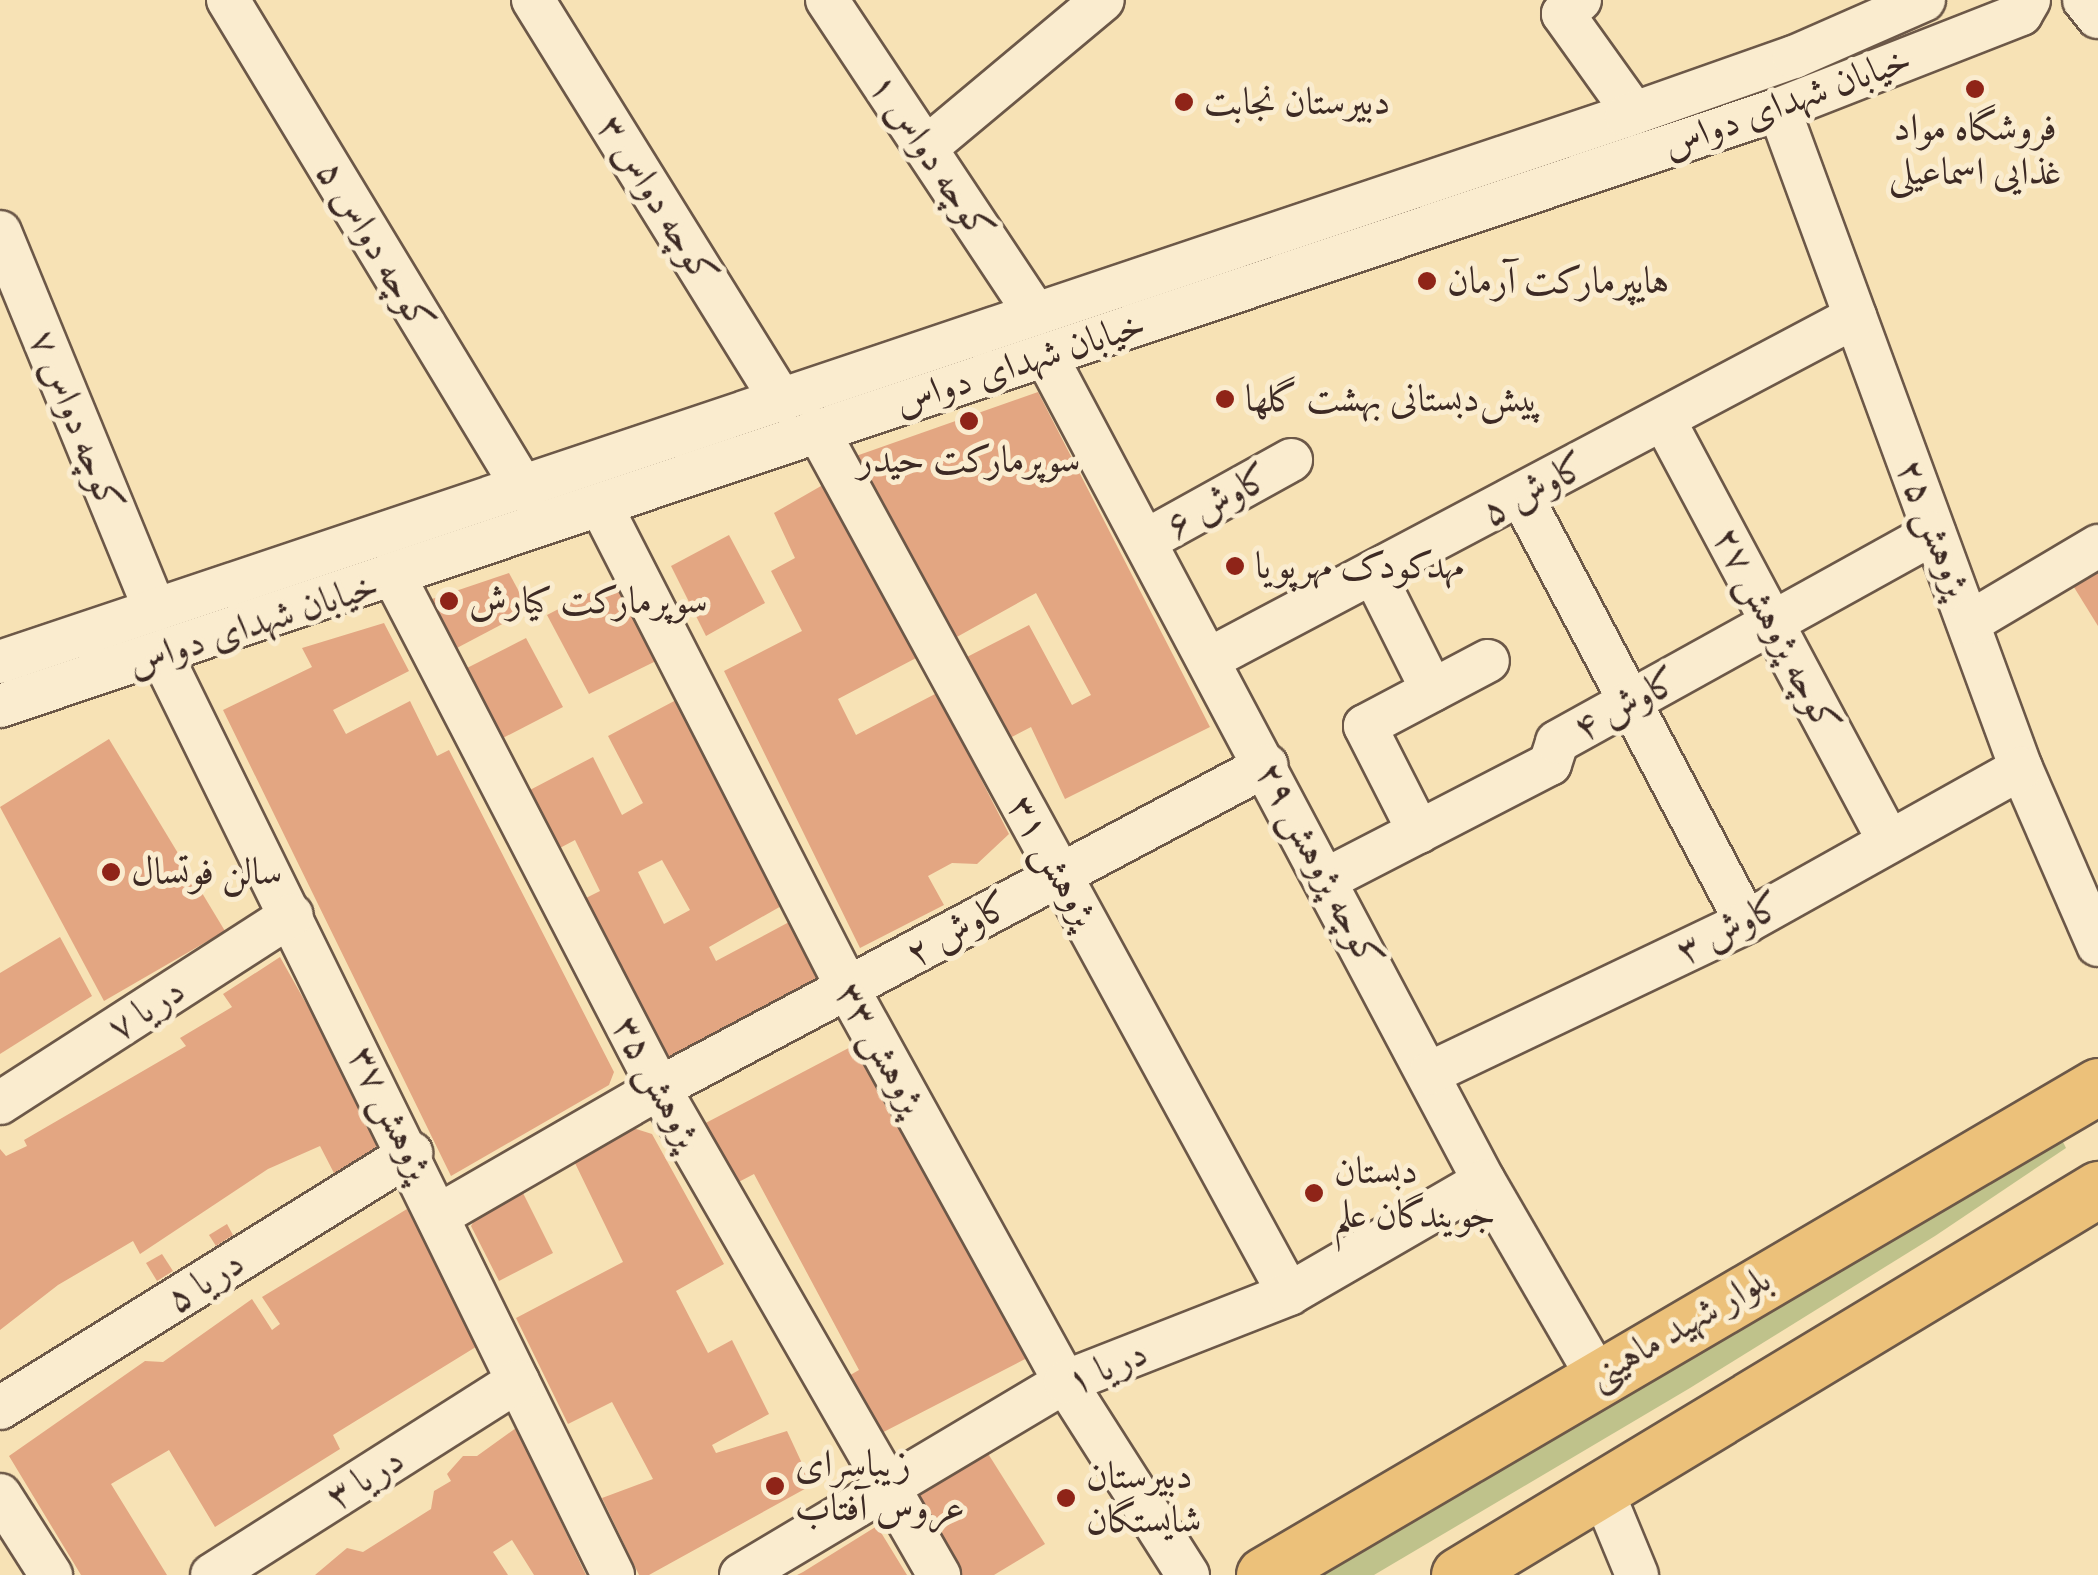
<!DOCTYPE html>
<html>
<head>
<meta charset="utf-8">
<style>
	body { margin:0 }
	#map { position:relative; width:2098px; height:1575px; overflow:hidden; background:#f7e2b5; font-family:"IM FELL French Canon",Amiri,serif }
	div>[style] { position:absolute }
	.green>* { inset:0; background:#bfc28b }
	.building>* { inset:0; background:#e3a682 }
	.roads { filter:drop-shadow(2px 0 #6c5848) drop-shadow(-2px 0 #6c5848) drop-shadow(0 2px #6c5848) drop-shadow(0 -2px #6c5848) }
	.minor>* { height:42px; margin:-21px; padding:0 21px; transform-origin:21px; border-radius:21px; background:#faeccf }
	.major>* { height:55px; margin:-27.5px; padding:0 27.5px; transform-origin:27.5px; border-radius:27.5px; background:#ecc17a }
	.dots>* { width:28px; height:28px; translate:-50% -50%; box-sizing:border-box; border:5px solid #faeccf; border-radius:50% }
	span { translate:-50% -50%; white-space:nowrap; text-align:center; line-height:1.15; -webkit-text-stroke:10px #faeccf; paint-order:stroke }
	.poi-label { font-size:38px; color:#3d2a24 }
	.left { translate:0 -50%; text-align:left }
	.street-label { font-size:38px; color:#3d2a24 }
</style>
</head>
<body>
<div id="map">
	<div class="green">
		<div style="clip-path:polygon(2062px 1140px,2066px 1148px,1935px 1236px,1690px 1388px,1374px 1575px,1324px 1575px)"></div>
	</div>
	<div class="building">
		<div style="clip-path:polygon(1038px 392px,1210px 727px,1065px 799px,1031px 727px,1008px 739px,965px 658px,1029px 625px,1072px 705px,1091px 695px,1036px 593px,955px 638px,856px 456px)"></div>
		<div style="clip-path:polygon(828px 482px,918px 657px,838px 699px,856px 735px,937px 693px,1009px 834px,977px 864px,952px 863px,928px 876px,944px 905px,860px 948px,724px 671px,802px 631px,771px 571px,795px 558px,774px 513px)"></div>
		<div style="clip-path:polygon(729px 535px,765px 603px,706px 636px,671px 566px)"></div>
		<div style="clip-path:polygon(2098px 568px,2098px 626px,2072px 584px)"></div>
		<div style="clip-path:polygon(509px 573px,529px 610px,455px 649px,429px 600px)"></div>
		<div style="clip-path:polygon(616px 579px,658px 660px,589px 694px,547px 615px)"></div>
		<div style="clip-path:polygon(384px 623px,409px 671px,333px 710px,346px 734px,410px 701px,437px 756px,449px 750px,614px 1072px,609px 1085px,451px 1176px,223px 710px,312px 667px,302px 648px)"></div>
		<div style="clip-path:polygon(526px 638px,563px 707px,501px 739px,465px 669px)"></div>
		<div style="clip-path:polygon(evenodd,678px 699px,783px 905px,709px 947px,716px 961px,791px 921px,821px 977px,667px 1060px,584px 899px,600px 891px,575px 840px,558px 849px,528px 791px,593px 757px,622px 815px,643px 803px,608px 736px,678px 699px,662px 860px,690px 910px,664px 924px,638px 872px,662px 860px)"></div>
		<div style="clip-path:polygon(109px 739px,225px 931px,104px 1001px,0 807px)"></div>
		<div style="clip-path:polygon(60px 937px,92px 996px,0 1054px,0 973px)"></div>
		<div style="clip-path:polygon(280px 957px,379px 1133px,374px 1154px,335px 1175px,320px 1146px,268px 1169px,140px 1254px,133px 1241px,58px 1285px,0 1330px,0 1149px,6px 1156px,27px 1146px,24px 1140px,186px 1046px,180px 1038px,232px 1007px,223px 994px)"></div>
		<div style="clip-path:polygon(862px 1041px,1027px 1358px,870px 1439px,838px 1382px,859px 1370px,754px 1174px,731px 1186px,698px 1127px)"></div>
		<div style="clip-path:polygon(633px 1128px,652px 1134px,724px 1264px,676px 1291px,708px 1353px,732px 1340px,769px 1414px,712px 1445px,716px 1453px,787px 1431px,812px 1485px,649px 1575px,639px 1575px,602px 1498px,653px 1479px,612px 1402px,568px 1424px,516px 1318px,623px 1262px,574px 1161px)"></div>
		<div style="clip-path:polygon(521px 1189px,553px 1253px,499px 1281px,471px 1226px,480px 1211px)"></div>
		<div style="clip-path:polygon(407px 1209px,479px 1345px,333px 1435px,340px 1449px,215px 1527px,169px 1450px,111px 1484px,167px 1575px,81px 1575px,9px 1456px,145px 1361px,163px 1362px,252px 1299px,272px 1330px,280px 1324px,262px 1297px)"></div>
		<div style="clip-path:polygon(227px 1224px,233px 1235px,216px 1246px,209px 1235px)"></div>
		<div style="clip-path:polygon(162px 1254px,173px 1271px,157px 1281px,146px 1263px)"></div>
		<div style="clip-path:polygon(516px 1428px,586px 1575px,534px 1575px,512px 1540px,493px 1552px,508px 1575px,315px 1575px,347px 1548px,363px 1552px,431px 1509px,434px 1491px,451px 1481px,447px 1474px,463px 1456px,477px 1456px)"></div>
		<div style="clip-path:polygon(987px 1452px,1045px 1544px,994px 1575px,962px 1575px,915px 1499px)"></div>
		<div style="clip-path:polygon(877px 1526px,907px 1575px,797px 1575px,803px 1572px)"></div>
	</div>
	<div class="roads">
		<div class="minor">
			<div style="left:228px;top:0;width:574px;rotate:58.83deg"></div>
			<div style="left:533px;top:0;width:472px;rotate:58.2deg"></div>
			<div style="left:827px;top:0;width:377px;rotate:56.4deg"></div>
			<div style="left:1580px;top:0;width:22px;rotate:141deg"></div>
			<div style="left:1563px;top:14px;width:122px;rotate:54.4deg"></div>
			<div style="left:2084px;top:0;width:22px;rotate:51deg"></div>
			<div style="left:1779px;top:109px;width:702px;rotate:69.84deg"></div>
			<div style="left:2021px;top:768px;width:193px;rotate:66.5deg"></div>
			<div style="left:927px;top:147px;width:229px;rotate:-39.9deg"></div>
			<div style="left:0;top:232px;width:409px;rotate:67.7deg"></div>
			<div style="left:1046px;top:356px;width:934px;rotate:62.04deg"></div>
			<div style="left:1484px;top:1181px;width:223px;rotate:59.9deg"></div>
			<div style="left:1664px;top:420px;width:477px;rotate:61.9deg"></div>
			<div style="left:817px;top:429px;width:985px;rotate:61.38deg"></div>
			<div style="left:1522px;top:497px;width:480px;rotate:62.2deg"></div>
			<div style="left:601px;top:506px;width:542px;rotate:62.92deg"></div>
			<div style="left:848px;top:989px;width:449px;rotate:61.1deg"></div>
			<div style="left:1065px;top:1382px;width:229px;rotate:57.5deg"></div>
			<div style="left:1145px;top:541px;width:167px;rotate:-29deg"></div>
			<div style="left:1374px;top:574px;width:130px;rotate:63.4deg"></div>
			<div style="left:395px;top:578px;width:574px;rotate:62.63deg"></div>
			<div style="left:659px;top:1088px;width:562px;rotate:60.1deg"></div>
			<div style="left:1970px;top:622px;width:149px;rotate:-30.7deg"></div>
			<div style="left:161px;top:654px;width:1026px;rotate:63.86deg"></div>
			<div style="left:1211px;top:658px;width:729px;rotate:-27.9deg"></div>
			<div style="left:0;top:662px;width:1715px;rotate:-18.56deg"></div>
			<div style="left:1626px;top:116px;width:178px;rotate:-19.4deg"></div>
			<div style="left:1794px;top:57px;width:142px;rotate:-23.7deg"></div>
			<div style="left:0;top:706px;width:1876px;rotate:-18.55deg"></div>
			<div style="left:1779px;top:109px;width:260px;rotate:-21.4deg"></div>
			<div style="left:2021px;top:14px;width:16px;rotate:-60deg"></div>
			<div style="left:1419px;top:832px;width:119px;rotate:-117deg"></div>
			<div style="left:1365px;top:726px;width:139px;rotate:-27.9deg"></div>
			<div style="left:1327px;top:879px;width:251px;rotate:-27.3deg"></div>
			<div style="left:1550px;top:764px;width:23px;rotate:-72deg"></div>
			<div style="left:1557px;top:742px;width:431px;rotate:-29deg"></div>
			<div style="left:1430px;top:1073px;width:350px;rotate:-25.5deg"></div>
			<div style="left:1746px;top:922px;width:315px;rotate:-29.2deg"></div>
			<div style="left:0;top:1103px;width:347px;rotate:-32.8deg"></div>
			<div style="left:441px;top:1214px;width:252px;rotate:-30deg"></div>
			<div style="left:659px;top:1088px;width:688px;rotate:-27.98deg"></div>
			<div style="left:0;top:1408px;width:484px;rotate:-31.8deg"></div>
			<div style="left:1601px;top:1488px;width:94px;rotate:67.5deg"></div>
			<div style="left:0;top:1495px;width:95px;rotate:57.5deg"></div>
			<div style="left:212px;top:1575px;width:362px;rotate:-32.4deg"></div>
			<div style="left:741px;top:1575px;width:377px;rotate:-30.8deg"></div>
			<div style="left:1065px;top:1382px;width:241px;rotate:-21.4deg"></div>
			<div style="left:1289px;top:1294px;width:225px;rotate:-30.1deg"></div>
		</div>
		<div class="major">
			<div style="left:1264px;top:1575px;width:967px;rotate:-30.38deg"></div>
			<div style="left:1459px;top:1575px;width:747px;rotate:-31.13deg"></div>
		</div>
	</div>
	<div class="dots">
		<div style="left:1975px;top:89px;background:#8f2418"></div>
		<div style="left:1184px;top:102px;background:#8f2418"></div>
		<div style="left:1427px;top:281px;background:#8f2418"></div>
		<div style="left:1225px;top:399px;background:#8f2418"></div>
		<div style="left:969px;top:421px;background:#8f2418"></div>
		<div style="left:1235px;top:566px;background:#8f2418"></div>
		<div style="left:449px;top:601px;background:#8f2418"></div>
		<div style="left:111px;top:872px;background:#8f2418"></div>
		<div style="left:1314px;top:1193px;background:#8f2418"></div>
		<div style="left:775px;top:1486px;background:#8f2418"></div>
		<div style="left:1066px;top:1498px;background:#8f2418"></div>
	</div>
	<div class="poi-label">
		<span class="left" style="left:1204px;top:102px">دبیرستان نجابت</span>
		<span style="left:1975px;top:150px">فروشگاه مواد<br>غذایی اسماعیلی</span>
		<span class="left" style="left:1447px;top:281px">هایپرمارکت آرمان</span>
		<span class="left" style="left:1245px;top:399px">پیش‌دبستانی بهشت گلها</span>
		<span style="left:969px;top:460px">سوپرمارکت حیدر</span>
		<span class="left" style="left:1255px;top:566px">مهدکودک مهرپویا</span>
		<span class="left" style="left:469px;top:601px">سوپرمارکت کیارش</span>
		<span class="left" style="left:131px;top:872px">سالن فوتسال</span>
		<span class="left" style="left:1334px;top:1193px">دبستان<br>جویندگان علم</span>
		<span class="left" style="left:795px;top:1486px">زیباسرای<br>عروس آفتاب</span>
		<span class="left" style="left:1086px;top:1498px">دبیرستان<br>شایستگان</span>
	</div>
	<div class="street-label">
		<span style="left:1787px;top:102px;rotate:-20deg">خیابان شهدای دواس</span>
		<span style="left:932px;top:157px;rotate:56deg">کوچه دواس ۱</span>
		<span style="left:658px;top:200px;rotate:58deg">کوچه دواس ۳</span>
		<span style="left:376px;top:246px;rotate:59deg">کوچه دواس ۵</span>
		<span style="left:1020px;top:363px;rotate:-18deg">خیابان شهدای دواس</span>
		<span style="left:77px;top:421px;rotate:68deg">کوچه دواس ۷</span>
		<span style="left:1534px;top:489px;rotate:-28deg">کاوش ۵</span>
		<span style="left:1218px;top:501px;rotate:-29deg">کاوش ۶</span>
		<span style="left:1934px;top:528px;rotate:69deg">پژوهش ۲۵</span>
		<span style="left:253px;top:624px;rotate:-18deg">خیابان شهدای دواس</span>
		<span style="left:1777px;top:630px;rotate:62deg">کوچه پژوهش ۲۷</span>
		<span style="left:1626px;top:704px;rotate:-28deg">کاوش ۴</span>
		<span style="left:1053px;top:861px;rotate:61deg">پژوهش ۳۱</span>
		<span style="left:1320px;top:865px;rotate:62deg">کوچه پژوهش ۲۹</span>
		<span style="left:1729px;top:928px;rotate:-27deg">کاوش ۳</span>
		<span style="left:958px;top:929px;rotate:-29deg">کاوش ۲</span>
		<span style="left:146px;top:1009px;rotate:-33deg">دریا ۷</span>
		<span style="left:881px;top:1048px;rotate:61deg">پژوهش ۳۳</span>
		<span style="left:657px;top:1082px;rotate:62deg">پژوهش ۳۵</span>
		<span style="left:391px;top:1113px;rotate:64deg">پژوهش ۳۷</span>
		<span style="left:205px;top:1281px;rotate:-32deg">دریا ۵</span>
		<span style="left:1679px;top:1327px;rotate:-30deg">بلوار شهید ماهینی</span>
		<span style="left:1107px;top:1367px;rotate:-23deg">دریا ۱</span>
		<span style="left:365px;top:1478px;rotate:-32deg">دریا ۳</span>
	</div>
</div>
</body>
</html>
